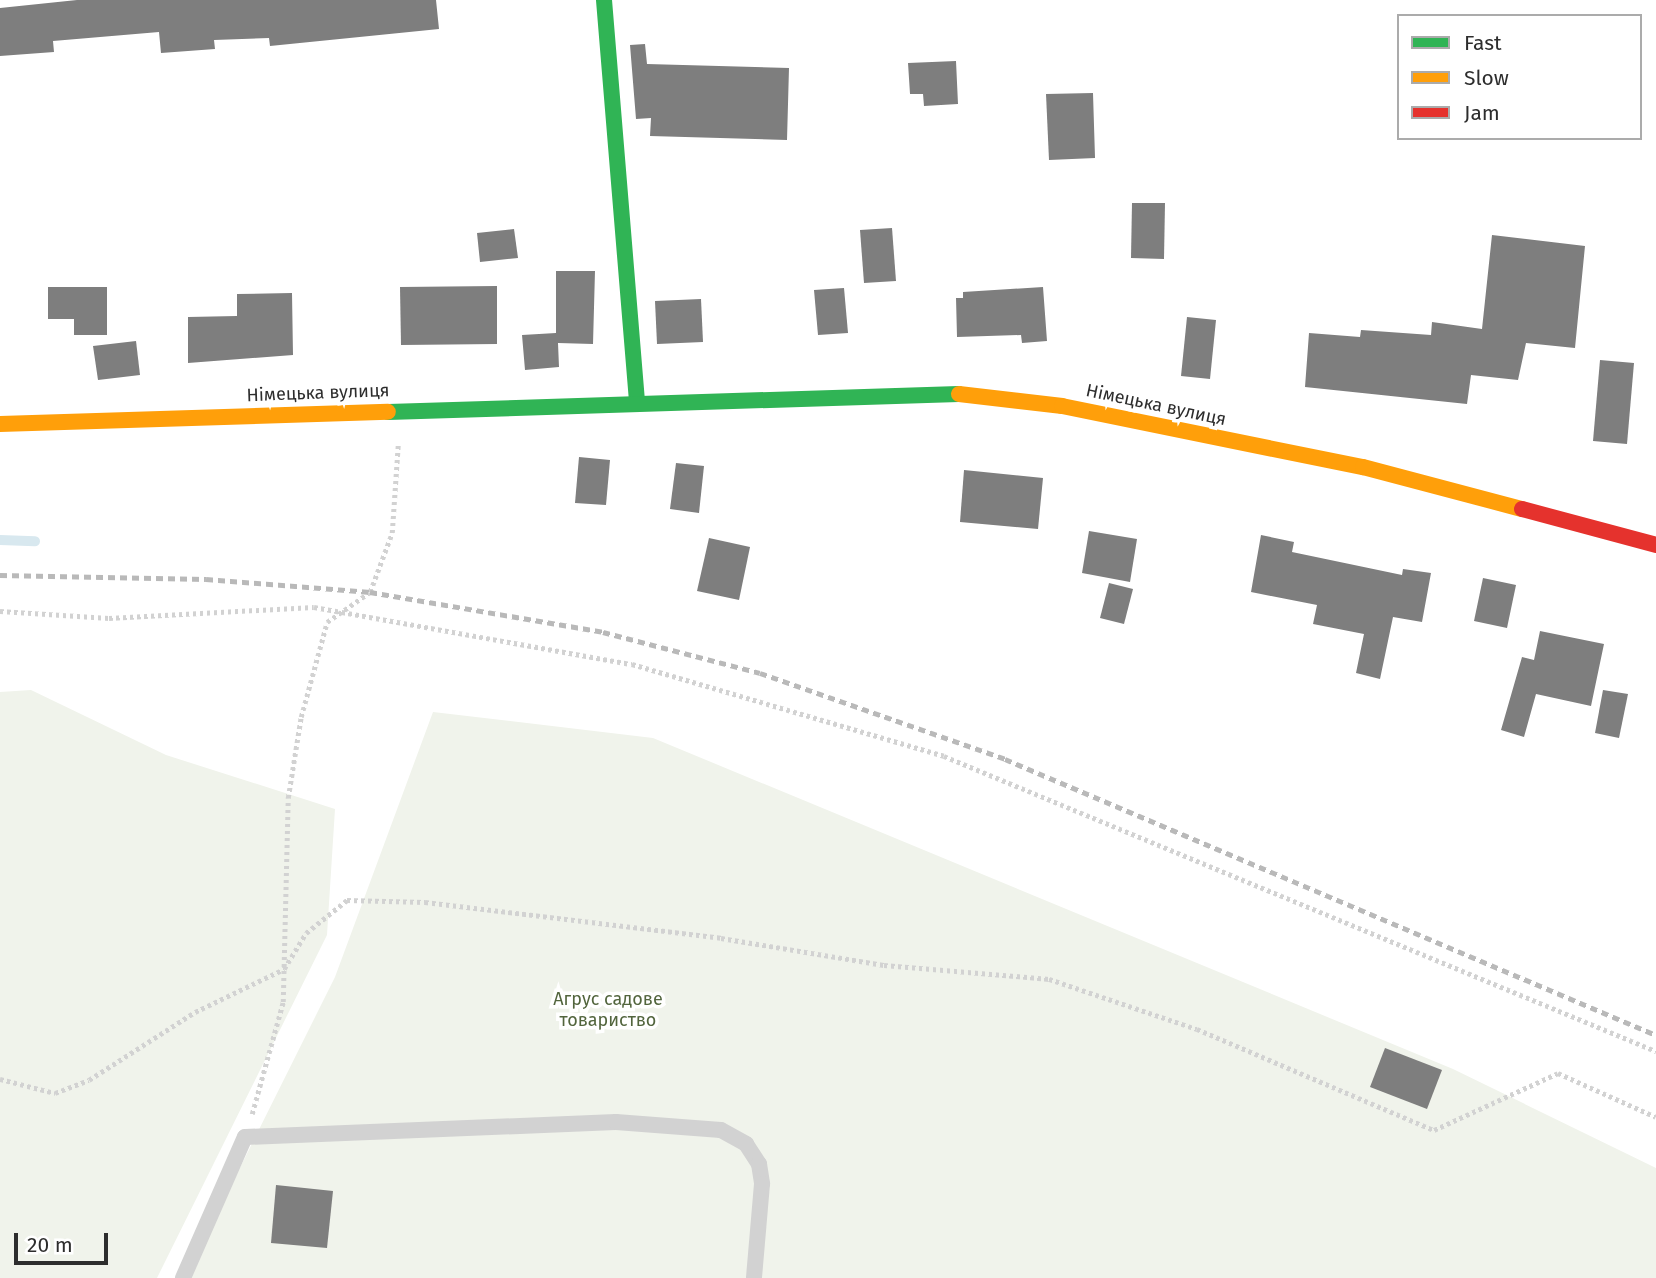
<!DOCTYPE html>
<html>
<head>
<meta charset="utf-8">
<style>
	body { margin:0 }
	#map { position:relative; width:1656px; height:1278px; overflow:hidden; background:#fff; font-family:"Fira Sans",sans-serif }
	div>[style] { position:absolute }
	.green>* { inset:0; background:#f0f3eb }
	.stream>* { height:10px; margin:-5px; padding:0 5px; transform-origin:5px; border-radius:5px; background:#d8e8ef }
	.building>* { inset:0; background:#7e7e7e }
	.path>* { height:4.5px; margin-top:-2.25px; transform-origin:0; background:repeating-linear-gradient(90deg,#d2d2d2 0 3.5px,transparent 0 7px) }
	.lane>* { height:16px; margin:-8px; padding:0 8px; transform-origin:8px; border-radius:8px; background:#d2d2d2 }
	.fast>* { height:16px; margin:-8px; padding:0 8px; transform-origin:8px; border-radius:8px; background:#30b455 }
	.slow>* { height:16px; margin:-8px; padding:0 8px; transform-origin:8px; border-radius:8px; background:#ff9f0a }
	.jam>* { height:16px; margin:-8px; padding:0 8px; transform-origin:8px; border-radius:8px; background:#e5322d }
	.rail>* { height:5px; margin-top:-2.5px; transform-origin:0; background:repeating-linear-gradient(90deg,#b9b9b9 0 7px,transparent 0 12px) }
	span { translate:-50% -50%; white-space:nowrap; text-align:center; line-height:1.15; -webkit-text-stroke:7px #fff; paint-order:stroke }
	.street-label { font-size:18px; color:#2d2d2d }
	.park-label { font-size:18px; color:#52653d }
	.legend { position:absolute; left:1397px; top:14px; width:245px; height:126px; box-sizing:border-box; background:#fff; border:2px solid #ababab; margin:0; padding:9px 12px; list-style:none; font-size:21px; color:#2d2d2d }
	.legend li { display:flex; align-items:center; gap:14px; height:35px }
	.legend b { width:35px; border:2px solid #ababab }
	.scale { position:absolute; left:14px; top:1233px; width:94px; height:32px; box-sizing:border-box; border:4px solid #2d2d2d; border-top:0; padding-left:9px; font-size:21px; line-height:24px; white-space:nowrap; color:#2d2d2d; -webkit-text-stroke:5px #fff; paint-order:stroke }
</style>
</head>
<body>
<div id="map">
	<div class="green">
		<div style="clip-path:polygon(31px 690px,166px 755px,335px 809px,327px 935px,157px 1278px,0 1278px,0 692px)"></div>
		<div style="clip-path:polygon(433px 712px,653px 738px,1453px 1069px,1656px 1168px,1656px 1278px,185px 1278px,335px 977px)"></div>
	</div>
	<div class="stream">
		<div style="left:0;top:540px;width:35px;rotate:2deg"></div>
	</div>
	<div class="building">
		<div style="clip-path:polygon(77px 0,436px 0,439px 29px,270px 46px,269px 38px,214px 40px,215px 49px,161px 53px,159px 32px,53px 41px,54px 52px,0 56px,0 8px)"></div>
		<div style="clip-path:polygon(645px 44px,647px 64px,789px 68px,787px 140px,650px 136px,651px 118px,636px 119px,630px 45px)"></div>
		<div style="clip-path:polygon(956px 61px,958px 104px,924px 106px,923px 94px,910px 94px,908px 63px)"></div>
		<div style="clip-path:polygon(1093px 93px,1095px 158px,1049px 160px,1046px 94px)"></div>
		<div style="clip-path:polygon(1132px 203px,1165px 203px,1164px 259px,1131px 258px)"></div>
		<div style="clip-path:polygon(892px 228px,896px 281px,864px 283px,860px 230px)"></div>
		<div style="clip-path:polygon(514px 229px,518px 258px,480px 262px,477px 233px)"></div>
		<div style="clip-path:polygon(1492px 235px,1585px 246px,1575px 348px,1526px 343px,1518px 380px,1471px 375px,1467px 404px,1305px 387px,1309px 333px,1360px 337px,1361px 330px,1431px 335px,1432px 322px,1482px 329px)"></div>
		<div style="clip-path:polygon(556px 271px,595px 271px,593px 344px,558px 343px,559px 367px,525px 370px,522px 335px,556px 333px)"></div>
		<div style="clip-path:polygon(497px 286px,497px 344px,401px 345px,400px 287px)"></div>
		<div style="clip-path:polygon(48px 287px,107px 287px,107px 335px,74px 335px,74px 319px,48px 319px)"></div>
		<div style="clip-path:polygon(1043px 287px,1047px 341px,1022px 343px,1021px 335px,957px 337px,956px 298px,963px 298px,963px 292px)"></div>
		<div style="clip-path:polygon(844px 288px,848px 333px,818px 335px,814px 290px)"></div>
		<div style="clip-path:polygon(292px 293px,293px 355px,188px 363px,188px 317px,237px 316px,237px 294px)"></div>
		<div style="clip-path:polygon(701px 299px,703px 342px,657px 344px,655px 301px)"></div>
		<div style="clip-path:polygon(1187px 317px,1216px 320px,1210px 379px,1181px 376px)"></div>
		<div style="clip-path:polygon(136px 341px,140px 375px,98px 380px,93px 346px)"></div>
		<div style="clip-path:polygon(1600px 360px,1634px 363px,1627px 444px,1593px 441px)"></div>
		<div style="clip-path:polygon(579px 457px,610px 460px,606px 505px,575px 503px)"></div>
		<div style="clip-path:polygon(676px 463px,704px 466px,699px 513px,670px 509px)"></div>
		<div style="clip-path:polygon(964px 470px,1043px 478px,1038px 529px,960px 522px)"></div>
		<div style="clip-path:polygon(1089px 531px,1137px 539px,1130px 582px,1082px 573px)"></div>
		<div style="clip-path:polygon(1261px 535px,1294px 542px,1292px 552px,1402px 575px,1403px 569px,1431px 573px,1422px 622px,1393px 617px,1380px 679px,1356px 673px,1364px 634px,1313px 624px,1317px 605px,1251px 592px)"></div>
		<div style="clip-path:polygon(709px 538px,750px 547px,739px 600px,697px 591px)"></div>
		<div style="clip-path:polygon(1483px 578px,1516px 585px,1507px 628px,1474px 621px)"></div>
		<div style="clip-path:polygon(1109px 583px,1133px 589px,1124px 624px,1100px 618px)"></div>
		<div style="clip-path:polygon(1540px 631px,1604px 644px,1591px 706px,1536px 694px,1524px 737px,1501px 730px,1522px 657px,1534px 660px)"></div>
		<div style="clip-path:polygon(1603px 690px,1628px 694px,1619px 738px,1595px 733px)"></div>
		<div style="clip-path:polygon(1385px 1048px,1442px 1070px,1427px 1109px,1370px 1087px)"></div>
		<div style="clip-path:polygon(276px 1185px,333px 1191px,327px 1248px,271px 1243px)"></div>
	</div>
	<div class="path">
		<div style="left:0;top:611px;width:109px;rotate:3.7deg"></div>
		<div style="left:109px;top:618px;width:205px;rotate:-3.1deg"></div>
		<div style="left:314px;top:607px;width:323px;rotate:10.2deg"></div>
		<div style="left:632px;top:664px;width:325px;rotate:16.4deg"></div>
		<div style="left:944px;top:756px;width:771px;rotate:22.51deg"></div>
		<div style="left:0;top:1079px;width:57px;rotate:14.3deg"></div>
		<div style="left:55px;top:1093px;width:36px;rotate:-21deg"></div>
		<div style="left:89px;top:1080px;width:126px;rotate:-32.7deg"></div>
		<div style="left:195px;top:1012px;width:99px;rotate:-25.8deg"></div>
		<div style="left:284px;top:969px;width:42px;rotate:-58.6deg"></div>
		<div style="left:306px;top:933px;width:53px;rotate:-38.8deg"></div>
		<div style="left:347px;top:900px;width:78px;rotate:1.5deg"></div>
		<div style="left:425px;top:902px;width:298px;rotate:6.9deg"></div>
		<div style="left:721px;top:938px;width:165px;rotate:9.4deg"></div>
		<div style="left:884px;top:965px;width:166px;rotate:4.8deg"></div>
		<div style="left:1049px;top:979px;width:156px;rotate:18.7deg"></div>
		<div style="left:1197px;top:1029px;width:258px;rotate:23.1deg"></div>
		<div style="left:1434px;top:1130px;width:136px;rotate:-24.7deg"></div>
		<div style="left:1558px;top:1073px;width:107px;rotate:24.2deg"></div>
		<div style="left:252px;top:1114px;width:116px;rotate:-74.5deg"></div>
		<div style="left:283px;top:1002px;width:204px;rotate:-88.6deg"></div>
		<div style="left:288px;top:798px;width:82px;rotate:-80.9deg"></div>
		<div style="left:301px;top:717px;width:98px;rotate:-74.7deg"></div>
		<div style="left:327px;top:622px;width:52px;rotate:-34.9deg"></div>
		<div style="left:370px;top:592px;width:63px;rotate:-69.6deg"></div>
		<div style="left:392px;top:533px;width:88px;rotate:-86.1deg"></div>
	</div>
	<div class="lane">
		<div style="left:183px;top:1278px;width:154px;rotate:-66.3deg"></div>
		<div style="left:245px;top:1137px;width:371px;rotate:-2.3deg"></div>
		<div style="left:616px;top:1122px;width:105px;rotate:4.4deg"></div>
		<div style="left:721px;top:1130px;width:29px;rotate:29deg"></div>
		<div style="left:746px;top:1144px;width:24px;rotate:57deg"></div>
		<div style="left:759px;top:1164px;width:20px;rotate:81deg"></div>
		<div style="left:762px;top:1184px;width:94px;rotate:94.9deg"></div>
	</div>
	<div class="fast">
		<div style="left:604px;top:0;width:402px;rotate:85.3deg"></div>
		<div style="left:388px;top:412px;width:571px;rotate:-1.81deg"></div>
	</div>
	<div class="slow">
		<div style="left:959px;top:394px;width:104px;rotate:6.6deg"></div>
		<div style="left:1062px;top:406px;width:307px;rotate:11.5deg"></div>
		<div style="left:1363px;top:467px;width:164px;rotate:14.8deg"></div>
		<div style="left:0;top:424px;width:388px;rotate:-1.8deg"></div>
	</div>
	<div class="jam">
		<div style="left:1522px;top:509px;width:139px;rotate:15deg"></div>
	</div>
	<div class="rail">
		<div style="left:0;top:575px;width:206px;rotate:1.1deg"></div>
		<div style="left:206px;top:579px;width:165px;rotate:4.5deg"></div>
		<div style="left:370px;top:592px;width:236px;rotate:9.7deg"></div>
		<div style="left:603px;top:632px;width:162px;rotate:14.6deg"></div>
		<div style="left:760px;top:673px;width:260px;rotate:19.3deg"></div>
		<div style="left:1005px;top:759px;width:707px;rotate:22.98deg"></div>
	</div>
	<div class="street-label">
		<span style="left:318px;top:393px;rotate:-2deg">Німецька вулиця</span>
		<span style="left:1156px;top:405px;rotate:12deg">Німецька вулиця</span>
	</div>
	<div class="park-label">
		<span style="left:608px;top:1010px">Агрус садове<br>товариство</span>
	</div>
	<ul class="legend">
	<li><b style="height:9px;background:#30b455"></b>Fast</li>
	<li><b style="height:9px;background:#ff9f0a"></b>Slow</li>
	<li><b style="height:9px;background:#e5322d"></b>Jam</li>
	</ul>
	<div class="scale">20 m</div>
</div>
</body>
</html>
